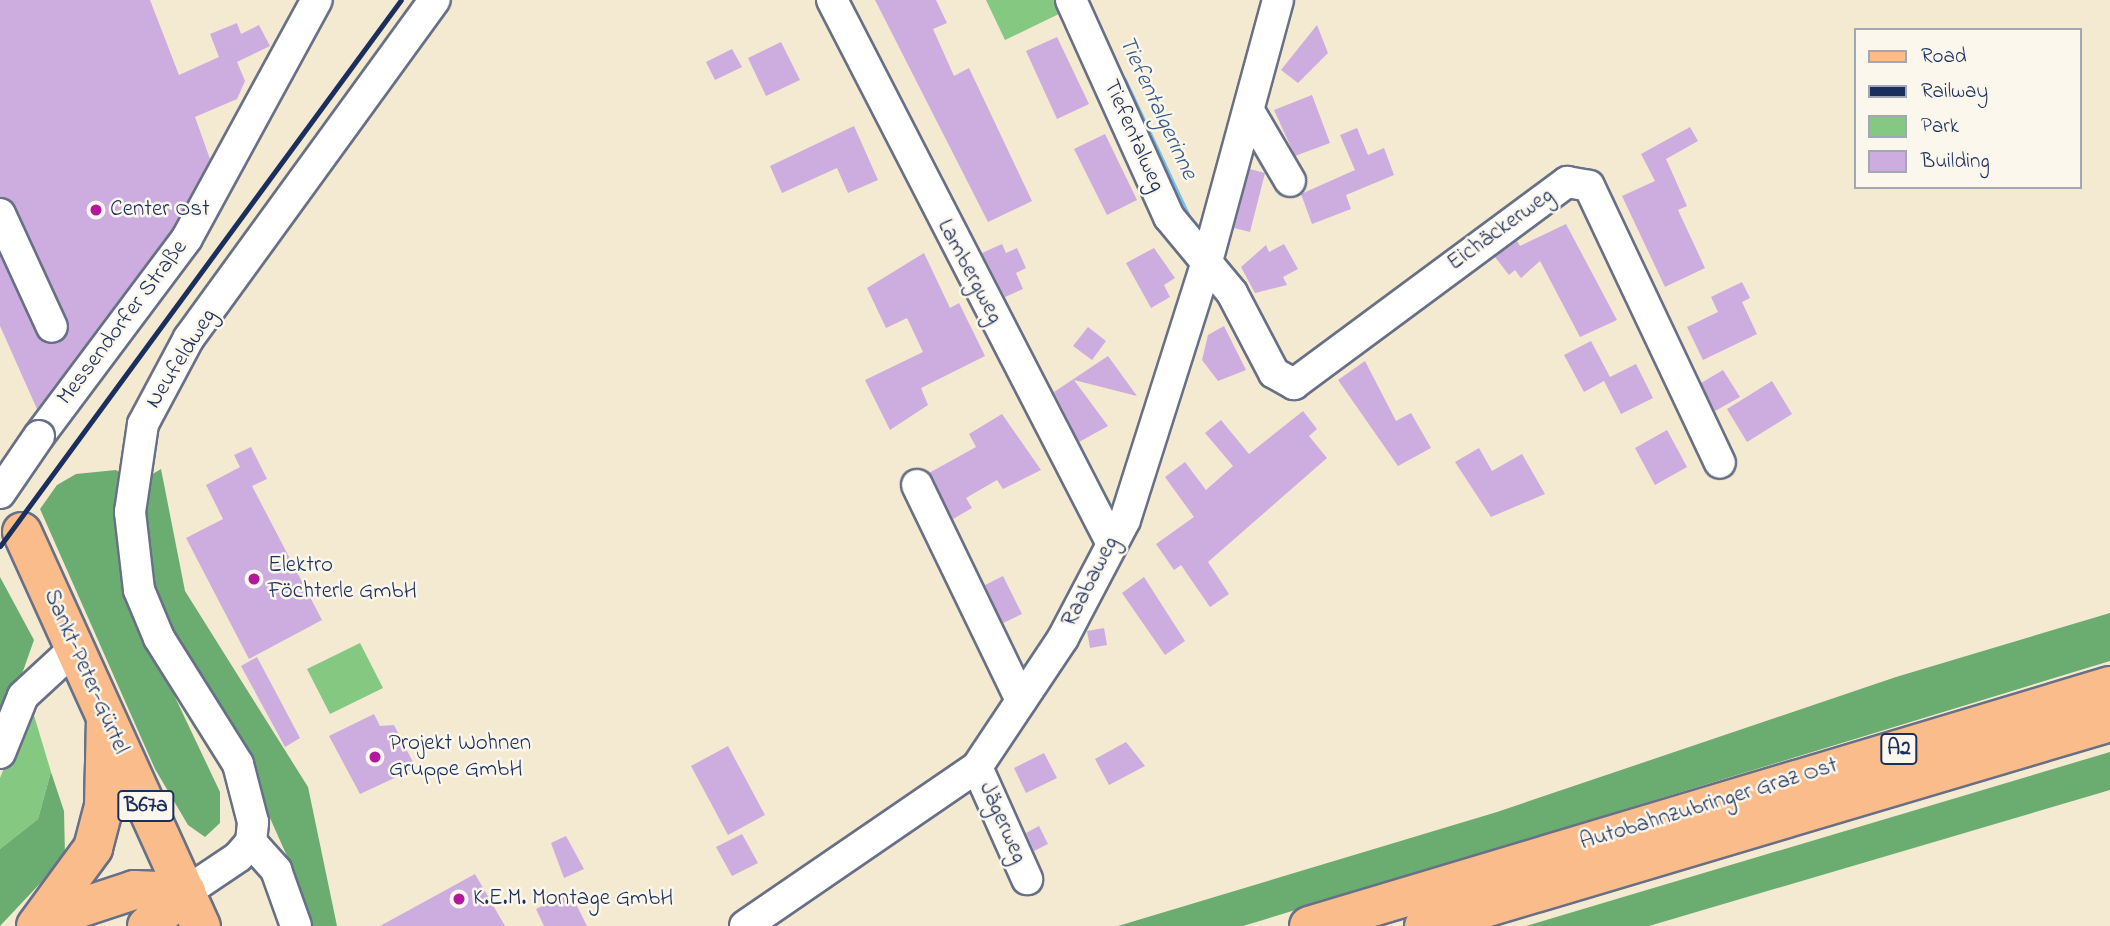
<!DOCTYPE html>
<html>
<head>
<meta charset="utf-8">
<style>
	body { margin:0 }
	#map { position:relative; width:2110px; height:926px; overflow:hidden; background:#f4e9d1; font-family:"Indie Flower",sans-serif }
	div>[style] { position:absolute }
	.green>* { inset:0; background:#84c882 }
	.forest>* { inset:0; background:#6bac70 }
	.stream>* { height:7px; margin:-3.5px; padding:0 3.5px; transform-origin:3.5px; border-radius:3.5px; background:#73c1ed }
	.building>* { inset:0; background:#cdade0 }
	.roads { filter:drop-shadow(2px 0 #677086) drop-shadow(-2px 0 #677086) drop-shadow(0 2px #677086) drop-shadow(0 -2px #677086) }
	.minor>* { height:30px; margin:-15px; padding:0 15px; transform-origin:15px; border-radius:15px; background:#fff }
	.major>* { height:38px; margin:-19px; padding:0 19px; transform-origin:19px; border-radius:19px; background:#f9bc8a }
	.highway>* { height:38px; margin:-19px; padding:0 19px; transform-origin:19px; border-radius:19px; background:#f9bc8a }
	.rail>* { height:5px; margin:-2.5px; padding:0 2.5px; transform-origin:2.5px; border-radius:2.5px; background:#1b2f5e }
	.bridges { filter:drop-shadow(2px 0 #677086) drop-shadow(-2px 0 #677086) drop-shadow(0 2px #677086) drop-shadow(0 -2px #677086) }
	.minor-bridge>* { height:30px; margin:-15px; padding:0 15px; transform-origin:15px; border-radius:15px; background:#fff }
	.dots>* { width:19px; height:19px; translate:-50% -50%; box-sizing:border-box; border:4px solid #fbf7ec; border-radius:50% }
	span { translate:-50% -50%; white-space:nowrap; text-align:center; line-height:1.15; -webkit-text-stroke:5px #fbf7ec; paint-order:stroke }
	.shield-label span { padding:2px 5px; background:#fbf7ec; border:2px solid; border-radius:5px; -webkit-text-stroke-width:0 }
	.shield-label { font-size:21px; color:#1b2f5e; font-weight:700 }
	.street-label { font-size:23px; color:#1b2f5e }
	.poi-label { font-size:23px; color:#1b2f5e }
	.left { translate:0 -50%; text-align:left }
	.water-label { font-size:24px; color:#355b89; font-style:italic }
	.legend { position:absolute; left:1854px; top:28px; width:228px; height:161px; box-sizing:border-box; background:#fbf7ec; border:2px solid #a1a7b3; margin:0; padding:9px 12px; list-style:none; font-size:21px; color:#1b2f5e }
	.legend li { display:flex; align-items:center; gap:14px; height:35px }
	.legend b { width:35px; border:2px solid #a1a7b3 }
</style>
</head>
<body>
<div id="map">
	<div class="green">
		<div style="clip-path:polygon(986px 0,1060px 0,1065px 11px,1005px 40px)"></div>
		<div style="clip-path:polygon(360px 643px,383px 688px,330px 714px,307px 669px)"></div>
		<div style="clip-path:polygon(30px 702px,51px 772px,38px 819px,0 849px,0 778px)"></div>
	</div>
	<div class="forest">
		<div style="clip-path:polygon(161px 469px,185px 591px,308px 787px,337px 926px,306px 926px,290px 863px,262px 800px,152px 604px,144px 479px)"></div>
		<div style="clip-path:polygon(116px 470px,122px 474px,138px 619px,220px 792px,220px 823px,205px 837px,188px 825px,155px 769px,40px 509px,57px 485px,76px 474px)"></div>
		<div style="clip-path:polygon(0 577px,34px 640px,0 736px)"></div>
		<div style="clip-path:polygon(2110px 613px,2110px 661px,1243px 926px,1118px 926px,1497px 812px,1896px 677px)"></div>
		<div style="clip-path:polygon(2110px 752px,2110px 790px,1649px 926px,1526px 926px)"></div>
		<div style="clip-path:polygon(51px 772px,64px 811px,65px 857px,0 926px,0 849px,38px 819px)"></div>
	</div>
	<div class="stream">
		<div style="left:1123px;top:80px;width:156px;rotate:64.9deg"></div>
	</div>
	<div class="building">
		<div style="clip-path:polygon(0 0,150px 0,179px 75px,219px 57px,210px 34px,237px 23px,241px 34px,259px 25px,270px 46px,237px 62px,245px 81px,237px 99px,195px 117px,210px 159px,172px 229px,37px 409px,0 326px,0 256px,41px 341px,59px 343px,69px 328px,16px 207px,0 197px)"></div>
		<div style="clip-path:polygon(875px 0,936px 0,947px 23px,933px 29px,954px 76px,969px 68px,1032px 201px,988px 222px)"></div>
		<div style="clip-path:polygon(1317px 25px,1328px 53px,1298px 83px,1281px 70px)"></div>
		<div style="clip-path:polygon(1057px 37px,1089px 104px,1057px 119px,1026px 51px)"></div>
		<div style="clip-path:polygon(781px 42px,800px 80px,766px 96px,748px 58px)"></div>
		<div style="clip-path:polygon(732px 49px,742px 67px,715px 80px,706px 62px)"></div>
		<div style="clip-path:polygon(1312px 95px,1330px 143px,1295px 156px,1274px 110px)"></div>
		<div style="clip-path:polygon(854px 126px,878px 180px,848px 193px,837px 168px,782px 193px,770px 166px)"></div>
		<div style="clip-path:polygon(1690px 127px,1698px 141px,1666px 159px,1687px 206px,1678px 210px,1705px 268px,1665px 287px,1622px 196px,1655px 181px,1641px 154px)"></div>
		<div style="clip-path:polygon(1357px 128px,1368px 155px,1384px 148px,1394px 175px,1346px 195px,1351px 209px,1312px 224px,1301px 194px,1355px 170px,1340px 135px)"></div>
		<div style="clip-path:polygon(1105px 134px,1137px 200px,1107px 215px,1074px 149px)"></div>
		<div style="clip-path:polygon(1250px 169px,1265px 173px,1250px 232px,1234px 228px)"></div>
		<div style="clip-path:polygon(1566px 224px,1617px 320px,1580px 337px,1540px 261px,1521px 278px,1515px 270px,1509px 275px,1495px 257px,1517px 241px,1520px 246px)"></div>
		<div style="clip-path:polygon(1002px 244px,1006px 253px,1017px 248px,1026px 268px,1016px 273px,1023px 289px,1005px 297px,982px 253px)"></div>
		<div style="clip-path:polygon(1284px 244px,1298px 269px,1283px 277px,1287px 285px,1255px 293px,1241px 267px,1266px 245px,1269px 252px)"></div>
		<div style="clip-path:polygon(1154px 248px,1175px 278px,1164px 285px,1170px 297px,1151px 308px,1126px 263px)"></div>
		<div style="clip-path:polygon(924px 253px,950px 308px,959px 303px,985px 356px,921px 388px,928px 405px,890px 430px,865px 380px,923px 352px,907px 318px,886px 328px,867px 288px)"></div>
		<div style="clip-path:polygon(1742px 282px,1750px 298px,1742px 302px,1757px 334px,1703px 360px,1687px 327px,1718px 312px,1711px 297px)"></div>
		<div style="clip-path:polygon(1224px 326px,1246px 370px,1218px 381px,1202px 360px,1208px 335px)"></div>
		<div style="clip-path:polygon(1088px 327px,1106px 341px,1092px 360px,1073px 346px)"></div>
		<div style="clip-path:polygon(1591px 341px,1610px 377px,1636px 364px,1653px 398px,1621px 414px,1604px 381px,1584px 392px,1564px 355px)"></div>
		<div style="clip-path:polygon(1108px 356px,1137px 396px,1074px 380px,1108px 426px,1079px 442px,1054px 392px)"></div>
		<div style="clip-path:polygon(1365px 361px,1396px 421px,1411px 413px,1431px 448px,1398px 466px,1338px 380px)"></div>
		<div style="clip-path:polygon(1723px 370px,1740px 397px,1715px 411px,1701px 383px)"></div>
		<div style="clip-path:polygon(1772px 381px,1792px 414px,1747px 442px,1727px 409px)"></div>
		<div style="clip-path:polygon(1303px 411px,1317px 429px,1309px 436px,1327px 458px,1208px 562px,1229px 594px,1210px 607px,1181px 565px,1174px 570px,1156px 544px,1194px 517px,1165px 477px,1185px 462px,1206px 490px,1233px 466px,1205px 433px,1221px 420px,1249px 454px)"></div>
		<div style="clip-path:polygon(1002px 414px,1041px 470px,1003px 489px,997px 480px,966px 498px,972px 508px,953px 519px,929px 473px,976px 447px,969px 434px)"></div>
		<div style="clip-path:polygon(1667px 430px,1687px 467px,1655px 485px,1635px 448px)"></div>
		<div style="clip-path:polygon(251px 447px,267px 479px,252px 486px,322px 620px,249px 659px,186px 538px,223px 519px,206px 485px,240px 467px,234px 455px)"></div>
		<div style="clip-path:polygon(1479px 448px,1492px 471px,1522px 454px,1545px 494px,1491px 517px,1455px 462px)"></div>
		<div style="clip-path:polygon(1003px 576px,1022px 614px,1003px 623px,985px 585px)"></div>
		<div style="clip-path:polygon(1144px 577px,1185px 641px,1165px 655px,1122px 593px)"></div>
		<div style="clip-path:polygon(1104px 628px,1107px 645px,1090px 648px,1087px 631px)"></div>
		<div style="clip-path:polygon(257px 657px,300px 738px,285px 747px,241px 666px)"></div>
		<div style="clip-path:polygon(374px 714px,380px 726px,394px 725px,416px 768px,360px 794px,329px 736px)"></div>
		<div style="clip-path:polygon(1126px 742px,1145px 766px,1109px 785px,1095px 759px)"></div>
		<div style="clip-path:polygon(728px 746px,765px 815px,728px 835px,691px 766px)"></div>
		<div style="clip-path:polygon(1044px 753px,1057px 778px,1026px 793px,1014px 768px)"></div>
		<div style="clip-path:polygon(1039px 826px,1048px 844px,1034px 851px,1026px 833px)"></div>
		<div style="clip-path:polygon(742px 834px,758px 863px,732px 876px,716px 847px)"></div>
		<div style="clip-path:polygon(566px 836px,584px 869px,564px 878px,551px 843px)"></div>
		<div style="clip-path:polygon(475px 874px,505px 926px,380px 926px)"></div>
		<div style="clip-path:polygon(570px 892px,587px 926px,544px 926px,536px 909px)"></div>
	</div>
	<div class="roads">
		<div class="minor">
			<div style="left:832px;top:0;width:610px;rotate:62.76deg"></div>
			<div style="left:1071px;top:0;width:238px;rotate:65.7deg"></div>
			<div style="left:1169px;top:217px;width:99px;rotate:50.3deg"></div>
			<div style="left:1232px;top:293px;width:90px;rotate:62.3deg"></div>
			<div style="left:1274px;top:373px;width:23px;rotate:29deg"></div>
			<div style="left:1294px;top:384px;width:340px;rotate:-36.5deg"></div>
			<div style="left:1567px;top:182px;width:22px;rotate:10deg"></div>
			<div style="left:1589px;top:186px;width:306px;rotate:64.7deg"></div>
			<div style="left:1249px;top:111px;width:81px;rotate:59.6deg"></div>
			<div style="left:0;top:214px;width:124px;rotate:65.3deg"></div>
			<div style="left:39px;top:436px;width:247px;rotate:-53.2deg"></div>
			<div style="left:187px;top:238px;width:271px;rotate:-61.4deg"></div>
			<div style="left:917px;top:485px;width:239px;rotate:64.2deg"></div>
			<div style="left:0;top:753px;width:61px;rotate:-68deg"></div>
			<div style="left:23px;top:696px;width:69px;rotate:-42.7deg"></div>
			<div style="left:977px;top:767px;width:123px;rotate:65.9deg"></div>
			<div style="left:251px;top:842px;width:38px;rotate:48deg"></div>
			<div style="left:276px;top:870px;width:59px;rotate:70.3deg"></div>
			<div style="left:186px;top:892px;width:63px;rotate:-33.9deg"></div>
			<div style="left:238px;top:857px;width:20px;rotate:-49deg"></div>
			<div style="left:251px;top:842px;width:20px;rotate:-84deg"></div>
			<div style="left:253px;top:822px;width:60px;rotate:-104.5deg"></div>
			<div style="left:238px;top:764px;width:149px;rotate:-122.1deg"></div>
			<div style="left:159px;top:638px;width:52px;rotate:-112.6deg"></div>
			<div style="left:139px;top:590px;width:79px;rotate:-96.6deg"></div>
			<div style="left:130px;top:512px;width:89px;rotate:-81.6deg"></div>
			<div style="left:143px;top:424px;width:98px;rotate:-61.9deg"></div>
			<div style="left:189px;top:338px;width:418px;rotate:-54deg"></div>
			<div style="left:745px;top:926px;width:281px;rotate:-34.4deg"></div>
			<div style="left:977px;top:767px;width:155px;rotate:-56.3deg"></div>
			<div style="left:1063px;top:638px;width:133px;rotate:-62.3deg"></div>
			<div style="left:1125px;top:520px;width:268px;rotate:-72.4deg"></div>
			<div style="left:1206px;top:265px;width:275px;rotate:-74.8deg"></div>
		</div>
		<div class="major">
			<div style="left:22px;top:532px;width:433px;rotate:65.6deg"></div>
		</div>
		<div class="highway">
			<div style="left:46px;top:919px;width:93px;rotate:-18.2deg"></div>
			<div style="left:134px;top:890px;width:52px;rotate:2.2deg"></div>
			<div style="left:36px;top:926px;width:97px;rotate:-53.8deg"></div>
			<div style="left:93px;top:848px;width:43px;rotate:-75.3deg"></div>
			<div style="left:104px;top:806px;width:87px;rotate:-88.7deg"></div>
			<div style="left:147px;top:926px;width:52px;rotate:-41.1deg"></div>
			<div style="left:1309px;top:926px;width:836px;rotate:-16.68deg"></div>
			<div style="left:1424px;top:926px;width:716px;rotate:-16.56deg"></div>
		</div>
	</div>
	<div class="rail">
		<div style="left:0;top:546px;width:677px;rotate:-53.71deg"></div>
	</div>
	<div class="bridges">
		<div class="minor-bridge">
			<div style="left:0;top:493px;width:69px;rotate:-55.6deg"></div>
		</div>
	</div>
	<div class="dots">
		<div style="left:96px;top:210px;background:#b5179e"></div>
		<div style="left:254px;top:579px;background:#b5179e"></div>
		<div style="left:375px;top:757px;background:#b5179e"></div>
		<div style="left:459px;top:899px;background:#b5179e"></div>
	</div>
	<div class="shield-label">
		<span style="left:1899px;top:749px">A2</span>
		<span style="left:146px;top:806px">B67a</span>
	</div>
	<div class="street-label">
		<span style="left:1133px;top:136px;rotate:66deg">Tiefentalweg</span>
		<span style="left:1501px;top:230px;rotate:-36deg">Eichäckerweg</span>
		<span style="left:969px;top:272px;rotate:62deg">Lambergweg</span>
		<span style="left:123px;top:323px;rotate:-53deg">Messendorfer Straße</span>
		<span style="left:182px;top:359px;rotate:-58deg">Neufeldweg</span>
		<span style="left:1091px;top:582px;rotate:-63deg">Raabaweg</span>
		<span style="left:85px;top:672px;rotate:66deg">Sankt-Peter-Gürtel</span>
		<span style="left:1709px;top:805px;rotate:-17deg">Autobahnzubringer Graz Ost</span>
		<span style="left:1002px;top:823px;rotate:66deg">Jägerweg</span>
	</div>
	<div class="poi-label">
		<span class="left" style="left:110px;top:210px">Center Ost</span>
		<span class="left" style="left:268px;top:579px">Elektro<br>Föchterle GmbH</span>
		<span class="left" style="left:389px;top:757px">Projekt Wohnen<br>Gruppe GmbH</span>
		<span class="left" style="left:473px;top:899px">K.E.M. Montage GmbH</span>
	</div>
	<div class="water-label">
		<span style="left:1157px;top:108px;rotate:65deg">Tiefentalgerinne</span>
	</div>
	<ul class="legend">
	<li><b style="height:9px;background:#f9bc8a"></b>Road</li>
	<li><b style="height:9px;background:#1b2f5e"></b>Railway</li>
	<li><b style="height:19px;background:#84c882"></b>Park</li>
	<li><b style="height:19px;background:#cdade0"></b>Building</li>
	</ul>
</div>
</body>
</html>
